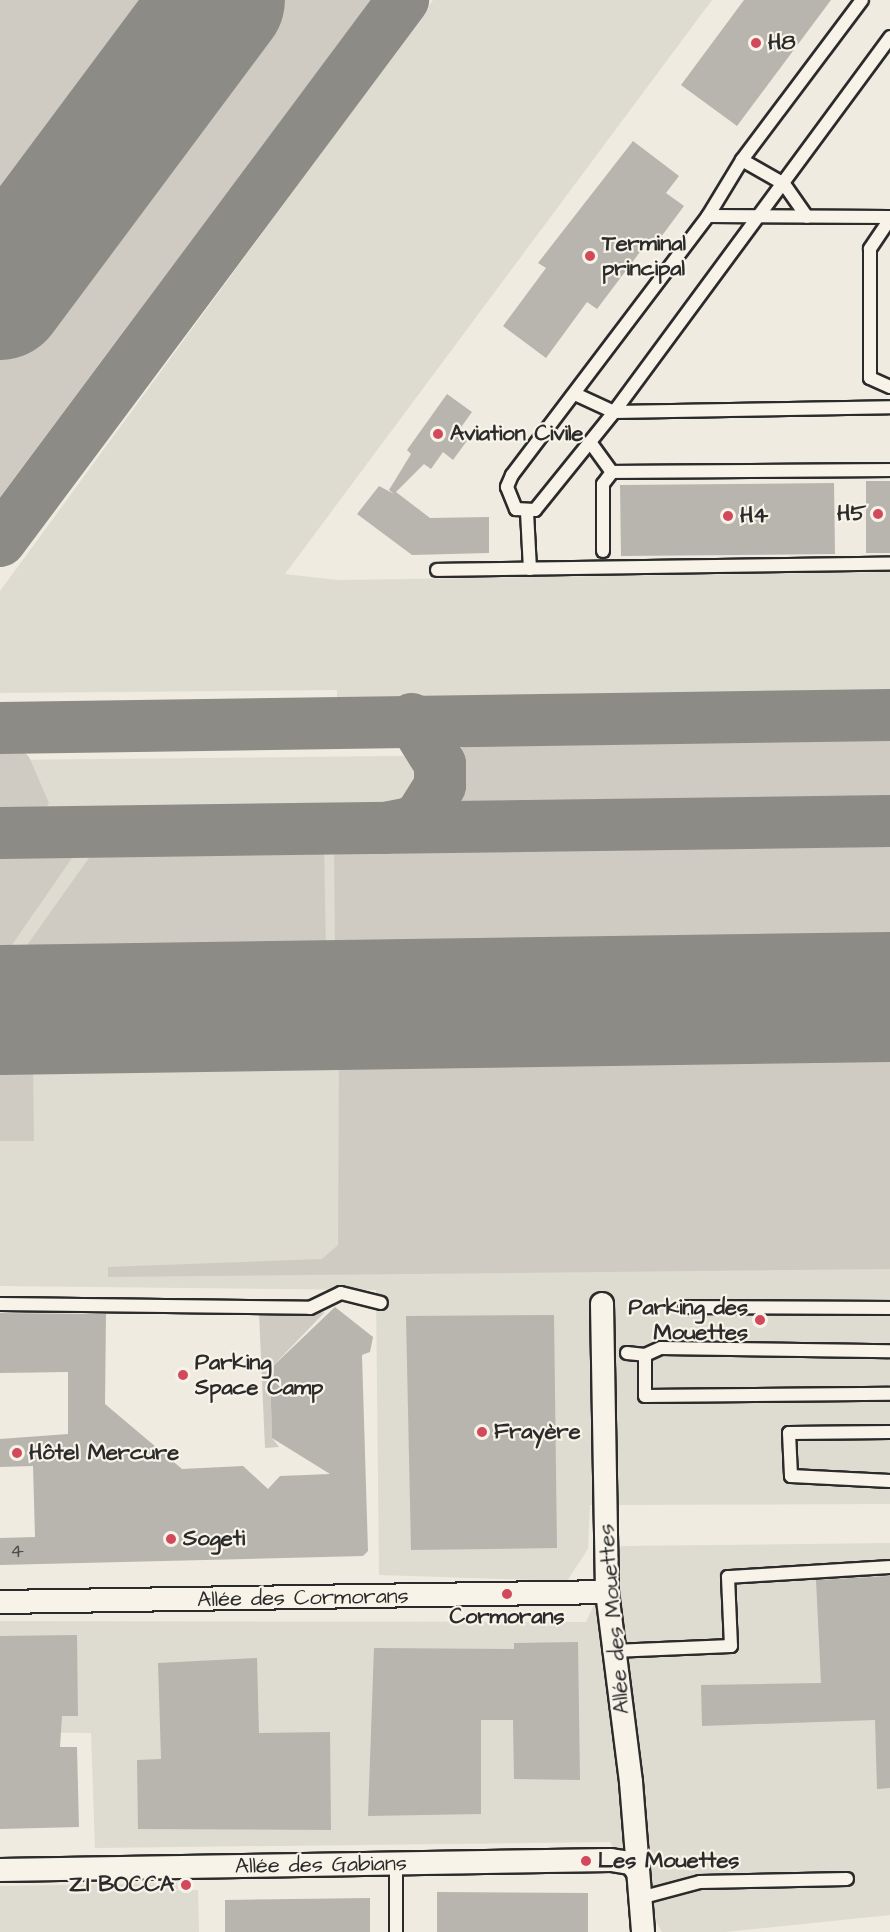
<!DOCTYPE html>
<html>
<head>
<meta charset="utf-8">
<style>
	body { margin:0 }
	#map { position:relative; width:890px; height:1932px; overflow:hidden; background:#efebe0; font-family:"Architects Daughter",sans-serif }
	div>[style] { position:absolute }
	.built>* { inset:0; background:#dedbd1 }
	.green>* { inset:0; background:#cfcbc2 }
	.taxiway>* { height:52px; margin:-26px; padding:0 26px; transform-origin:26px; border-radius:26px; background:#8d8b86 }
	.runway>* { height:130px; margin:-65px; padding:0 65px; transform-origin:65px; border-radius:65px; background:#8d8b86 }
	.building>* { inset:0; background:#b8b5ae }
	.roads { filter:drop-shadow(2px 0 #2b2b2b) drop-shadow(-2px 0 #2b2b2b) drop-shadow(0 2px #2b2b2b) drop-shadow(0 -2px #2b2b2b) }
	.service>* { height:12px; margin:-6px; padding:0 6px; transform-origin:6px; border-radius:6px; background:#f7f3e8 }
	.minor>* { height:22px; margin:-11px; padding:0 11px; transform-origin:11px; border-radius:11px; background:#f7f3e8 }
	.dots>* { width:16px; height:16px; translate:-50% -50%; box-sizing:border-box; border:3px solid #f7f3e8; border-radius:50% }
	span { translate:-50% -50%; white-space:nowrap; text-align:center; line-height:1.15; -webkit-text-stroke:4.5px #f7f3e8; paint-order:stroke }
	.number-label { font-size:20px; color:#4e4e4c }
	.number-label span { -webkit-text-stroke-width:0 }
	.poi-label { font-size:22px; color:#2b2b2b; font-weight:700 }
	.left { translate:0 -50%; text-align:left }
	.right { translate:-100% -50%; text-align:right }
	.street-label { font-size:22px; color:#2b2b2b }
</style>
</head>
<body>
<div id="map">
	<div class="built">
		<div style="clip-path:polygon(433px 0,712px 0,285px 574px,337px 580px,890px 572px,890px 718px,337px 728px,337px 690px,0 693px,0 591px)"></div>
		<div style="clip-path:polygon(890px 751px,890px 1504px,590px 1505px,588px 1549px,567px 1581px,379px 1575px,376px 1290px,0 1286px,0 760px)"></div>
		<div style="clip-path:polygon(890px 1543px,890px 1915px,725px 1932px,662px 1932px,610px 1842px,95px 1848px,91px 1733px,0 1732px,0 1621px,586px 1622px,621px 1546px)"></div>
		<div style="clip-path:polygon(177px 1883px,178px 1890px,198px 1890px,199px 1932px,0 1932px,0 1886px)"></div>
	</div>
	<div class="green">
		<div style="clip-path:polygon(0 0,371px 0,0 497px)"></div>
		<div style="clip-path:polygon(890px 733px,890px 807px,479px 811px,460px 800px,453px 777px,457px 752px,473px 738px)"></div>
		<div style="clip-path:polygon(16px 744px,29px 757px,49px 803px,38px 818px,0 818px,0 745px)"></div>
		<div style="clip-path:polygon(890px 835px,890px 946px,335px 954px,334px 842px)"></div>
		<div style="clip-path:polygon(324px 842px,326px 953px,20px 955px,96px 848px)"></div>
		<div style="clip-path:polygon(81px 845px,5px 955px,0 955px,0 846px)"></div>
		<div style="clip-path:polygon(890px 1040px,890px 1269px,108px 1277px,108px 1267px,322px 1259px,338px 1245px,339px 1046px)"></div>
		<div style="clip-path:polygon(0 1053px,22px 1053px,33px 1067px,34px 1141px,0 1141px)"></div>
		<div style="clip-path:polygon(325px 1312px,270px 1369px,272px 1438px,279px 1447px,265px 1448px,259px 1313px,297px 1316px)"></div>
	</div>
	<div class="taxiway">
		<div style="left:0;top:541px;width:675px;rotate:-53.32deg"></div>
		<div style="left:0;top:728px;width:890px;rotate:-0.84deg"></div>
		<div style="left:385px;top:828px;width:26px;rotate:-11deg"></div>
		<div style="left:411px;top:823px;width:12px;rotate:-35deg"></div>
		<div style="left:421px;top:816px;width:36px;rotate:-58deg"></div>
		<div style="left:440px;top:785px;width:21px;rotate:-90deg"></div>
		<div style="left:440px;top:764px;width:53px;rotate:-121.9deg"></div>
		<div style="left:0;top:833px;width:890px;rotate:-0.77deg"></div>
	</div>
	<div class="runway">
		<div style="left:0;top:295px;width:368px;rotate:-53.3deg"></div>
		<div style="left:0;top:1010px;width:890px;rotate:-0.84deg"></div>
	</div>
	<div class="building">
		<div style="clip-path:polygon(744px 0,831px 0,737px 126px,681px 85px)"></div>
		<div style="clip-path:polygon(633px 141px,679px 176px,666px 193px,684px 206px,652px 249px,646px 244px,597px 309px,587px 302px,546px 358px,503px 326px,546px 268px,538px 263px)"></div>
		<div style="clip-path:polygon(447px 394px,472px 412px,459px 430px,469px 438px,453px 460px,443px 452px,431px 469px,424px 464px,396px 492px,430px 518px,489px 517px,489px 553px,412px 555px,357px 514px,379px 486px,394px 494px,389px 490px,411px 454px,407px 450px)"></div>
		<div style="clip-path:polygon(866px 481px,890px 481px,890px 553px,866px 553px)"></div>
		<div style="clip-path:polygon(834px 483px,835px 554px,621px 556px,620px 485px)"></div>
		<div style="clip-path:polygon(335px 1307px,373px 1337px,370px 1352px,362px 1355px,368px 1551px,363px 1556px,0 1565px,0 1538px,35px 1537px,33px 1466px,0 1467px,0 1439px,68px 1434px,68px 1372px,0 1373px,0 1313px,106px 1314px,105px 1404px,182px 1469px,243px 1466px,268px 1489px,280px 1476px,330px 1474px,272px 1438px,270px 1369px)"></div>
		<div style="clip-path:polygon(554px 1315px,557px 1548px,411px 1550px,406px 1316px)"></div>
		<div style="clip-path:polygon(890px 1576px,890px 1788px,877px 1789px,875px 1720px,702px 1726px,701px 1685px,821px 1683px,816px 1580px)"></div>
		<div style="clip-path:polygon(77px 1635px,78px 1716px,62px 1716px,60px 1747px,77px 1747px,79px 1827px,0 1829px,0 1636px)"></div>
		<div style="clip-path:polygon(578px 1642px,580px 1780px,514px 1779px,513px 1720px,481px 1720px,481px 1814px,368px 1816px,374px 1648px,514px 1649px,514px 1643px)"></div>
		<div style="clip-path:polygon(257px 1658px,259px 1733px,330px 1732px,331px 1830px,138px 1829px,137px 1760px,161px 1759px,158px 1663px)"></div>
		<div style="clip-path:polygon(437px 1892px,588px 1893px,588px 1932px,437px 1932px)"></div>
		<div style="clip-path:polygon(370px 1898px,370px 1932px,225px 1932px,225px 1900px)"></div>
	</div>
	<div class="roads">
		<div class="service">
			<div style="left:862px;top:0;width:200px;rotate:126.9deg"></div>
			<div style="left:742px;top:160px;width:66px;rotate:121.3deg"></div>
			<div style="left:708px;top:216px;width:325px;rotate:127.1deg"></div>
			<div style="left:512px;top:475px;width:13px;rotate:113deg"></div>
			<div style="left:507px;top:487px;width:24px;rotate:68deg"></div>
			<div style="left:516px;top:509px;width:19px;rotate:3deg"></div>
			<div style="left:535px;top:510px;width:126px;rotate:-51.1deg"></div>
			<div style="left:614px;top:412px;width:466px;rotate:-53.6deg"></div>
			<div style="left:742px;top:160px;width:48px;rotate:29.7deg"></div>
			<div style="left:784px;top:184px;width:40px;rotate:55.1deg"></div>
			<div style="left:708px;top:216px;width:182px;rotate:0.3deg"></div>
			<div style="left:890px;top:219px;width:36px;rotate:124deg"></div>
			<div style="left:870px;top:249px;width:129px;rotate:90deg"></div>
			<div style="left:870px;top:378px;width:22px;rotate:24deg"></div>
			<div style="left:575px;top:394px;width:43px;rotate:24.8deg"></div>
			<div style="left:614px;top:412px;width:276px;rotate:-1deg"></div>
			<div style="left:590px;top:442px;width:37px;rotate:54deg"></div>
			<div style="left:612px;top:472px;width:278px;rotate:-0.4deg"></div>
			<div style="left:527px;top:512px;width:57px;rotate:87deg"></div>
			<div style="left:603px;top:551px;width:67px;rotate:-90deg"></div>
			<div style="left:603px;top:484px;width:15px;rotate:-53deg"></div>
			<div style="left:437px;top:570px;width:453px;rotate:-0.8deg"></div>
			<div style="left:0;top:1304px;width:310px;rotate:0.7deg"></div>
			<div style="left:310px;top:1308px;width:34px;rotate:-26deg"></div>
			<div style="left:341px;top:1293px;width:41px;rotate:14deg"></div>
			<div style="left:685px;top:1307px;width:205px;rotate:0.3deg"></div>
			<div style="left:627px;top:1353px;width:18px;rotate:6deg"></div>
			<div style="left:645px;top:1355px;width:41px;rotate:90deg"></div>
			<div style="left:645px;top:1396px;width:245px;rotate:-0.5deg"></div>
			<div style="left:645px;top:1355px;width:17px;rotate:-24deg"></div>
			<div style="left:661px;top:1348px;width:229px;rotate:0.8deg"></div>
			<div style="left:890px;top:1432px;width:101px;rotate:179.4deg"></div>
			<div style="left:789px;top:1433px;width:43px;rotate:87.3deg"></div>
			<div style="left:791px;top:1476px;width:99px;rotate:2.9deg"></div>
			<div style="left:613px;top:1651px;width:118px;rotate:-2.4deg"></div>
			<div style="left:731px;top:1646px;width:69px;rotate:-92.5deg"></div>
			<div style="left:728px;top:1577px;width:162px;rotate:-3.5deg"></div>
			<div style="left:396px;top:1864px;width:68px;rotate:90deg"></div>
			<div style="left:640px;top:1898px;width:62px;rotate:-14.9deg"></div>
			<div style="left:700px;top:1882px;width:147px;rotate:-1.2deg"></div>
		</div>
		<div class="minor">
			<div style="left:602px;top:1304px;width:288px;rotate:89deg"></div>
			<div style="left:607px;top:1592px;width:192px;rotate:82.8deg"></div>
			<div style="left:631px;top:1782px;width:150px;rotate:85.4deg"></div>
			<div style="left:0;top:1602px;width:607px;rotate:-0.94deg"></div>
			<div style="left:0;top:1870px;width:611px;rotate:-0.94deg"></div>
			<div style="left:611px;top:1860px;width:20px;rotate:9deg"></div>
			<div style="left:631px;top:1863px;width:10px;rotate:53deg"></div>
		</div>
	</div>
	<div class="dots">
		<div style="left:756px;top:43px;background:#d1495b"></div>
		<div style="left:590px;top:256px;background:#d1495b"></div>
		<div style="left:438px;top:434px;background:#d1495b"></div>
		<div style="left:878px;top:514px;background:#d1495b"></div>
		<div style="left:728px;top:516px;background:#d1495b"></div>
		<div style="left:760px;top:1320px;background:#d1495b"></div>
		<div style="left:183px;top:1375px;background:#d1495b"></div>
		<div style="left:482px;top:1432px;background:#d1495b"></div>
		<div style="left:17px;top:1453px;background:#d1495b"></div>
		<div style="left:171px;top:1539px;background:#d1495b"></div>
		<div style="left:507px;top:1594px;background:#d1495b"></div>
		<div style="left:586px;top:1861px;background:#d1495b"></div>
		<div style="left:186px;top:1885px;background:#d1495b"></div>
	</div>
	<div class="number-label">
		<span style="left:17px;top:1551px">4</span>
	</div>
	<div class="poi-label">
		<span class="left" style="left:768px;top:43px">H8</span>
		<span class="left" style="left:602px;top:256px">Terminal<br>principal</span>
		<span class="left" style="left:450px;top:434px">Aviation Civile</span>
		<span class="right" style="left:866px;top:514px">H5</span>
		<span class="left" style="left:740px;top:516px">H4</span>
		<span class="right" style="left:748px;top:1320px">Parking des<br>Mouettes</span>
		<span class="left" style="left:195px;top:1375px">Parking<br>Space Camp</span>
		<span class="left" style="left:494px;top:1432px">Frayère</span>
		<span class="left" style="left:29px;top:1453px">Hôtel Mercure</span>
		<span class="left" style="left:183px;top:1539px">Sogeti</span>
		<span style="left:507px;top:1617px">Cormorans</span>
		<span class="left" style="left:598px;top:1861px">Les Mouettes</span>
		<span class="right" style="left:174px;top:1885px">ZI BOCCA</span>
	</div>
	<div class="street-label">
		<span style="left:303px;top:1598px;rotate:-1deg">Allée des Cormorans</span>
		<span style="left:614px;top:1619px;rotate:-95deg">Allée des Mouettes</span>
		<span style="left:321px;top:1865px;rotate:-1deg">Allée des Gabians</span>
	</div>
</div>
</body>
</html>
